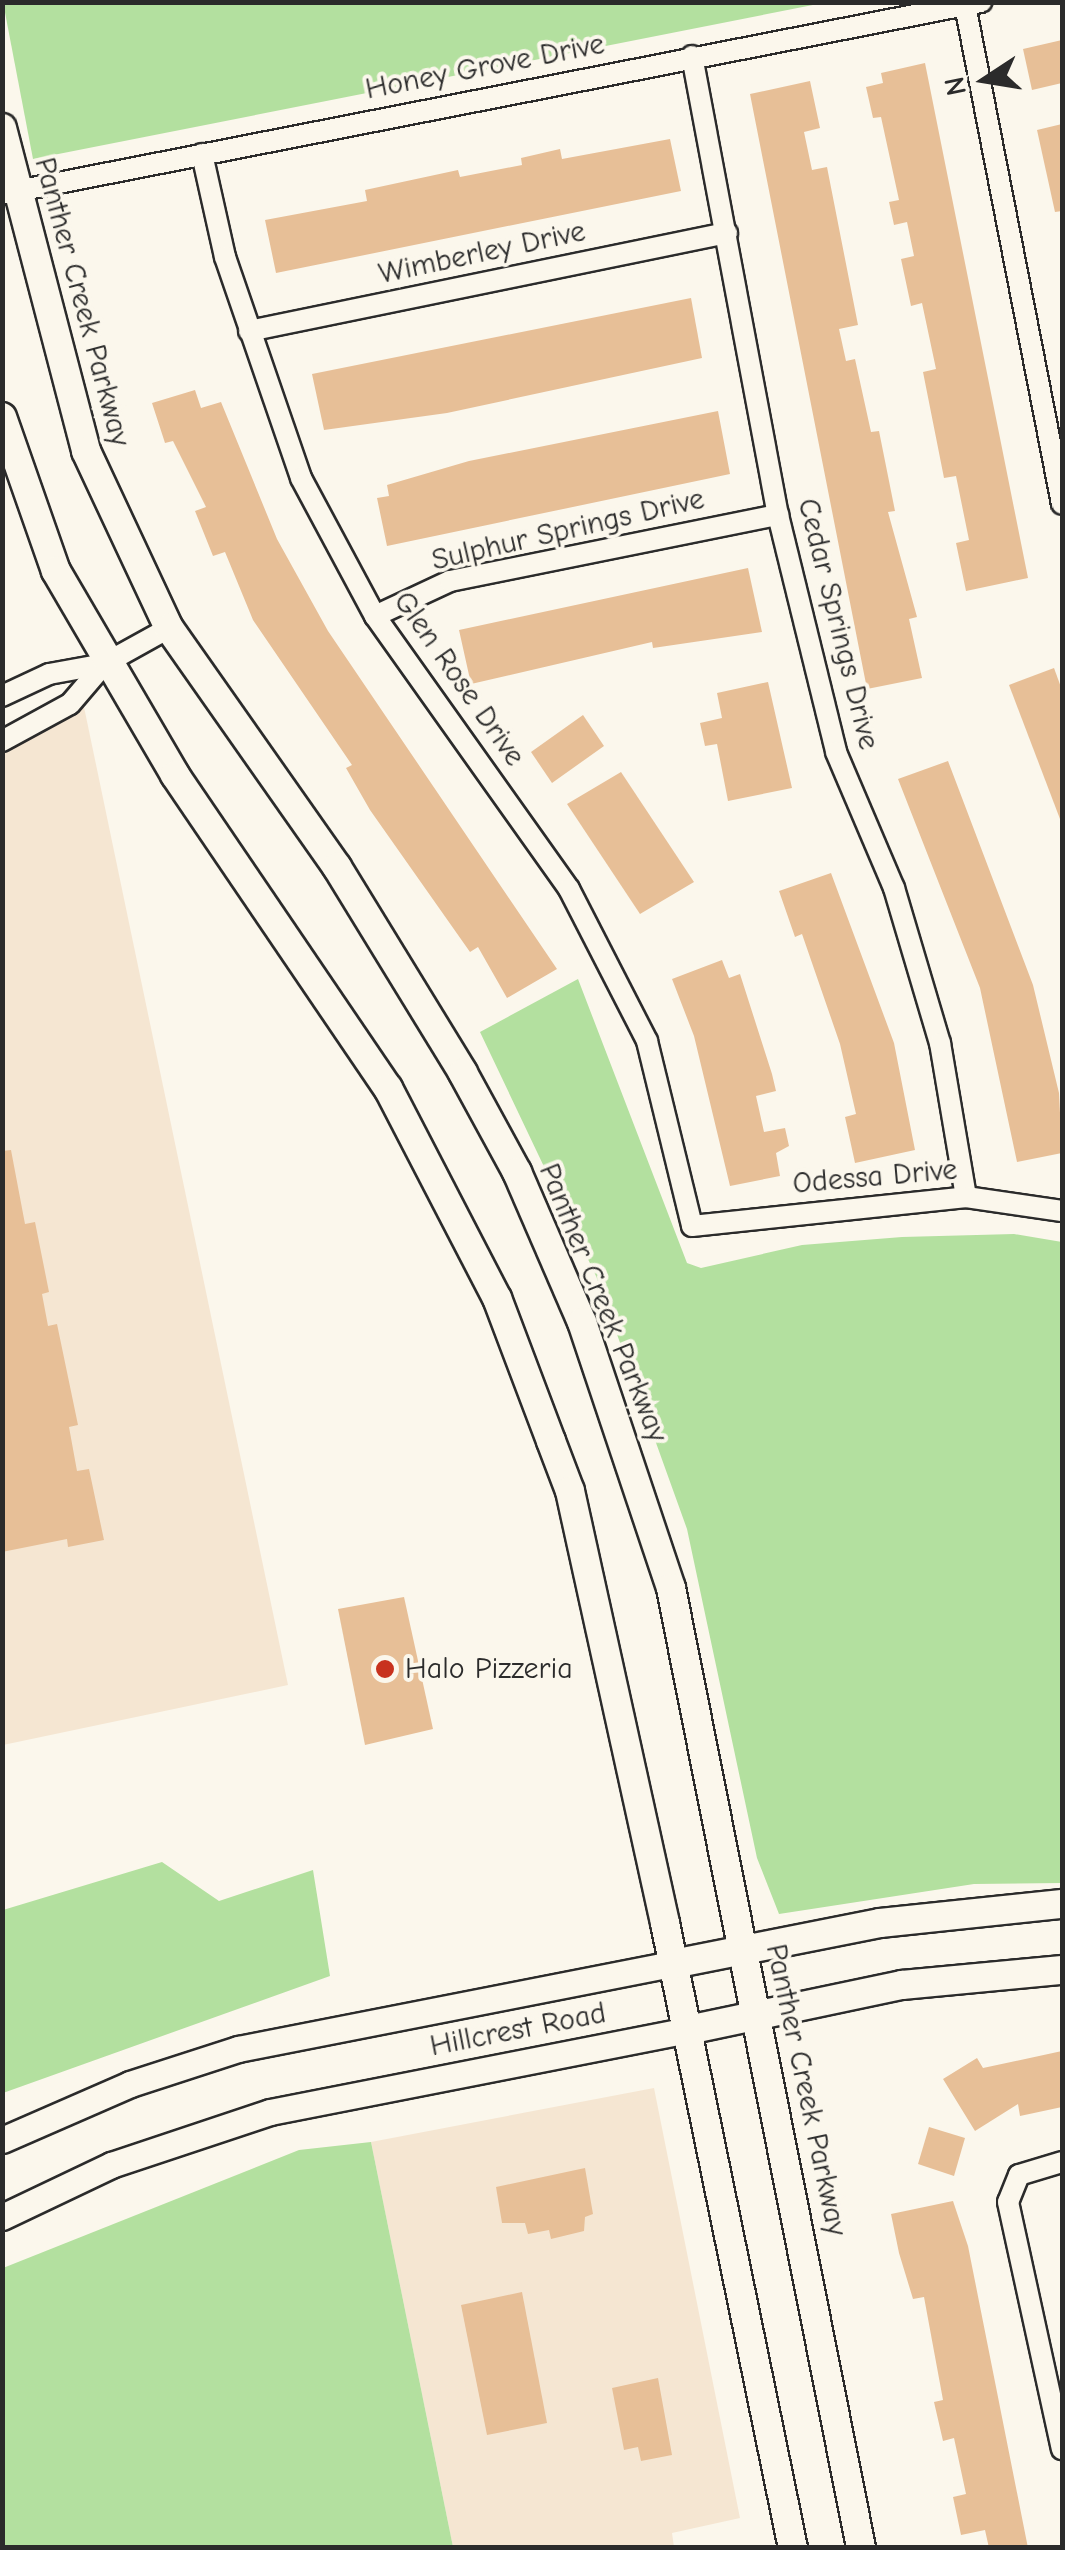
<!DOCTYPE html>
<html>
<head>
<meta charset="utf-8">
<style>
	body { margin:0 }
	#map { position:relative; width:1065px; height:2550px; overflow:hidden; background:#fbf7ec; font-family:"Comic Neue",sans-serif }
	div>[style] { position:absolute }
	.built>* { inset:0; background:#f5e6d2 }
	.green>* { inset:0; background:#b3e09f }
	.building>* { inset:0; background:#e7bf97 }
	.roads { filter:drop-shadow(2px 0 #2b2b2b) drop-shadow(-2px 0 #2b2b2b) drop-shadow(0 2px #2b2b2b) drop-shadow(0 -2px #2b2b2b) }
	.minor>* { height:20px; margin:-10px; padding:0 10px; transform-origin:10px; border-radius:10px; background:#fbf7ec }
	.tertiary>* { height:25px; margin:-12.5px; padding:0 12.5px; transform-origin:12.5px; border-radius:12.5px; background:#fbf7ec }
	.secondary>* { height:28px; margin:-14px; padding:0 14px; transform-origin:14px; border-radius:14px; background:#fbf7ec }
	.dots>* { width:28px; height:28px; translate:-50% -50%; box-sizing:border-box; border:5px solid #fbf7ec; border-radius:50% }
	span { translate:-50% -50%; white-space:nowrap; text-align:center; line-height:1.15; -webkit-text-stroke:8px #fbf7ec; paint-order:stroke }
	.street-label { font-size:30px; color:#2b2b2b }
	.poi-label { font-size:30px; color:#2b2b2b }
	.left { translate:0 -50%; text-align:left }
	.frame { position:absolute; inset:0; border:5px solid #2b2b2b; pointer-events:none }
	.north { position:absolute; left:935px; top:30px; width:100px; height:100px; -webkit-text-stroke:8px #fbf7ec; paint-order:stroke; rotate:258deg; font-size:28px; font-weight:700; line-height:40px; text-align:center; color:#2b2b2b }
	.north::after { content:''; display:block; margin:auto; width:35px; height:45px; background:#2b2b2b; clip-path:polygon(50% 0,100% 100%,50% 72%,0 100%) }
</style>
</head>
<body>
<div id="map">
	<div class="built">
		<div style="clip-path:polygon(84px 707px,288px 1685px,3px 1745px,2px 752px)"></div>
		<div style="clip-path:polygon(654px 2088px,740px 2518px,672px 2533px,674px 2547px,453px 2547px,371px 2142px)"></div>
	</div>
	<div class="green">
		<div style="clip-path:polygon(3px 2px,823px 2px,823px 3px,33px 159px)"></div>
		<div style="clip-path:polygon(578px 979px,687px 1263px,701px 1268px,802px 1245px,902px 1237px,1014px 1234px,1062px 1242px,1062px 1883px,974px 1884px,779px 1914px,757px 1858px,687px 1529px,596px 1276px,480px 1032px)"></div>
		<div style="clip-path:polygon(162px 1862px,219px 1901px,313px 1870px,330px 1976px,3px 2093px,3px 1910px)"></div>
		<div style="clip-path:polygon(371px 2142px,453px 2547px,3px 2547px,3px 2268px,299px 2150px)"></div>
	</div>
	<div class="building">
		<div style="clip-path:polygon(1062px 40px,1062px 83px,1032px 90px,1023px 49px)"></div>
		<div style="clip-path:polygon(925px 63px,1028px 578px,966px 591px,956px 543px,969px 540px,956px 476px,944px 478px,923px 372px,936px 369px,922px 303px,911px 306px,901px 259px,914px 256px,907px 222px,894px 225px,889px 202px,899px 200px,881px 117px,873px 118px,866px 87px,883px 83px,881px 73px)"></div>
		<div style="clip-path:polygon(810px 81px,820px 128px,804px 132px,812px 170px,827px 167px,858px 325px,839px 329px,846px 361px,855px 359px,871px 432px,879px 431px,895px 511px,888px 512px,917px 617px,909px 619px,922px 678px,867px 689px,750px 94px)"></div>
		<div style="clip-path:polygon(1062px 124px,1062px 211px,1055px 212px,1037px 130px)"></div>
		<div style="clip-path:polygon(670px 139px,681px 191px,276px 273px,265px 220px,367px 201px,365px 190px,458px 170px,460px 177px,522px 165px,521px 158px,560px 149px,562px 159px)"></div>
		<div style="clip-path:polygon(691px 298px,702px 358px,447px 413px,324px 430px,312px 374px)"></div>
		<div style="clip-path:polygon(195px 390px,201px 408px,221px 402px,277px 539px,328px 631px,557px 969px,507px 998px,478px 947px,470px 952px,370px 810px,346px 768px,352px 765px,253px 620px,225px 552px,213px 556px,195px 511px,206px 507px,173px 441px,165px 443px,152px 403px)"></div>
		<div style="clip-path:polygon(718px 411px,730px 474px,387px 546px,377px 498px,389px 496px,387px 485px,469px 461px)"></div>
		<div style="clip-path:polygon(748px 568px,762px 632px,653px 648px,652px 642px,471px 684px,459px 630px)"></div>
		<div style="clip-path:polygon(1054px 668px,1062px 690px,1060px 819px,1009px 685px)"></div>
		<div style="clip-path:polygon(768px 682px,792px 788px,728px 801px,717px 744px,705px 746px,700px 723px,722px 718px,717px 693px)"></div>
		<div style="clip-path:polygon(583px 715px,604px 746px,552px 783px,531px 752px)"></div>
		<div style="clip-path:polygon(948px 761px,1033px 985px,1059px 1093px,1062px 1153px,1017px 1162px,980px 988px,898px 779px)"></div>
		<div style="clip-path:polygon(621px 772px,694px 882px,640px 914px,567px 804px)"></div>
		<div style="clip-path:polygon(831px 873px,894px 1043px,915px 1150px,855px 1163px,845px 1117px,856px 1114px,840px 1044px,802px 934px,795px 937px,779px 891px)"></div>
		<div style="clip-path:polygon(722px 960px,729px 978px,740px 974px,772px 1074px,776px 1091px,756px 1096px,764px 1132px,785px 1128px,789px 1146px,776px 1153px,780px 1176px,730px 1186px,694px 1036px,672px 979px)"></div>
		<div style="clip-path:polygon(11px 1150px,25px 1224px,35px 1222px,49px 1292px,42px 1294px,48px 1326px,57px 1324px,78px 1425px,69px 1427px,77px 1471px,89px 1469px,104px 1540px,68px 1547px,67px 1539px,2px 1552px,2px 1151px)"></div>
		<div style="clip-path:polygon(404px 1597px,433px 1729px,365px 1745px,338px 1609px)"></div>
		<div style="clip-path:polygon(1062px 2051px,1062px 2107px,1020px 2116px,1018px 2104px,975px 2131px,943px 2079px,977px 2058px,983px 2068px)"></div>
		<div style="clip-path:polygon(929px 2127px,965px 2138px,954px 2176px,918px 2164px)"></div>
		<div style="clip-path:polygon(585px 2168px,593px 2214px,585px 2217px,584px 2231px,551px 2239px,549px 2230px,528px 2234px,525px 2223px,502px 2223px,496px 2187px)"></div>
		<div style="clip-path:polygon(953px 2201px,968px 2246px,1028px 2548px,989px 2548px,985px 2530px,961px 2535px,953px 2497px,966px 2494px,954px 2438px,943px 2441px,934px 2402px,943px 2400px,924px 2297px,913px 2299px,899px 2253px,891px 2214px)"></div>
		<div style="clip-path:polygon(522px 2292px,547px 2423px,487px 2435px,461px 2305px)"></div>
		<div style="clip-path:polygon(658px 2378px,672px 2455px,641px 2461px,638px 2447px,624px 2450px,612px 2388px)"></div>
	</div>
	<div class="roads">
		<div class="minor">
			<div style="left:965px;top:5px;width:508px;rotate:79deg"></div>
			<div style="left:692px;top:56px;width:467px;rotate:79.4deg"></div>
			<div style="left:778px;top:515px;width:244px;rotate:76.2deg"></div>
			<div style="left:836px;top:752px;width:148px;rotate:66.9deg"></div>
			<div style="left:894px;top:888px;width:162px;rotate:73.5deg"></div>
			<div style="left:940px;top:1043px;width:156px;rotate:80.4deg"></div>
			<div style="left:202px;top:154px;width:106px;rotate:77.4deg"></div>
			<div style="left:225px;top:257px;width:234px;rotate:71deg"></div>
			<div style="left:301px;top:478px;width:157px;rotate:61.8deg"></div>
			<div style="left:375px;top:616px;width:335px;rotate:54.6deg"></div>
			<div style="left:569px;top:889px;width:171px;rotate:62.8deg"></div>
			<div style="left:647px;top:1041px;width:190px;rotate:76.3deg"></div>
			<div style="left:692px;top:1226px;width:276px;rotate:-6deg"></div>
			<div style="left:966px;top:1197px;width:97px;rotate:8.3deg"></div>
			<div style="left:2px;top:194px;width:998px;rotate:-11.1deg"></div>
			<div style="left:249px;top:331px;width:488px;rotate:-11.6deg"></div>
			<div style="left:375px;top:616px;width:83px;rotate:-25deg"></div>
			<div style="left:450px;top:581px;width:335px;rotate:-11.4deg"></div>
			<div style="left:2px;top:696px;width:52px;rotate:-25.1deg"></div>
			<div style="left:49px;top:674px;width:56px;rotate:-10.3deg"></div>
			<div style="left:104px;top:664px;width:74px;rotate:-29deg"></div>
			<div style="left:2px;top:741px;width:77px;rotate:-28.6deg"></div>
			<div style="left:70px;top:704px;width:52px;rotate:-49.6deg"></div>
			<div style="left:1062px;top:2162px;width:45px;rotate:163.2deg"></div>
			<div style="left:1019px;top:2175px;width:29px;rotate:112deg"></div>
			<div style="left:1008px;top:2202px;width:253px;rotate:77.7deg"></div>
		</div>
		<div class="tertiary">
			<div style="left:2px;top:2140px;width:140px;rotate:-23.6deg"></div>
			<div style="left:130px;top:2084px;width:114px;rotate:-18deg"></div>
			<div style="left:238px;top:2049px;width:443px;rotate:-11.1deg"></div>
			<div style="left:2px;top:2217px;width:121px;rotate:-25.5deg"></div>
			<div style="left:111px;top:2165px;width:168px;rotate:-18.4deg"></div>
			<div style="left:270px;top:2112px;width:426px;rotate:-11.1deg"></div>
		</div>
		<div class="secondary">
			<div style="left:2px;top:128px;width:334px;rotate:75.4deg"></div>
			<div style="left:86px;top:451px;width:195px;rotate:64.9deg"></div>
			<div style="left:169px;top:628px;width:292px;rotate:54.9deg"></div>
			<div style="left:337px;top:867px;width:241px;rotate:58.5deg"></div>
			<div style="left:463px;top:1073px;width:113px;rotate:61.4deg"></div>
			<div style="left:517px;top:1172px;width:163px;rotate:66.6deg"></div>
			<div style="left:582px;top:1322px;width:280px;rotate:71.5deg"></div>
			<div style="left:671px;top:1588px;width:979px;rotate:78.8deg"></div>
			<div style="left:2px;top:417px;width:163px;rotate:70.7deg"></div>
			<div style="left:56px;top:571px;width:236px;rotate:59.7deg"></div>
			<div style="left:175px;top:775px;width:379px;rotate:55.8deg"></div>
			<div style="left:388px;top:1088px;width:237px;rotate:62.6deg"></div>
			<div style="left:497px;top:1298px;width:153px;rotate:69.3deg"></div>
			<div style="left:551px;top:1441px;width:53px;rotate:69.2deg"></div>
			<div style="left:570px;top:1491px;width:442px;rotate:77.6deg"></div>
			<div style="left:665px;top:1923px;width:638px;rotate:78.43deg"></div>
			<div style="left:673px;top:1964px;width:211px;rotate:-11.2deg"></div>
			<div style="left:880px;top:1923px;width:183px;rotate:-6deg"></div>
			<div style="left:688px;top:2030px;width:219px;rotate:-11.9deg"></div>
			<div style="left:902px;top:1985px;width:161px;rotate:-5.4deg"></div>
		</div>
	</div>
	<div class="dots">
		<div style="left:385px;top:1669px;background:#c8321e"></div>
	</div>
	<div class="street-label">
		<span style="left:485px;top:67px;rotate:-11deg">Honey Grove Drive</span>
		<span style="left:482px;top:253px;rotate:-12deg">Wimberley Drive</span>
		<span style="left:82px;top:302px;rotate:75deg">Panther Creek Parkway</span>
		<span style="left:568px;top:530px;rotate:-13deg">Sulphur Springs Drive</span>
		<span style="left:838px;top:624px;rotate:76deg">Cedar Springs Drive</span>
		<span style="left:459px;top:679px;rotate:55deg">Glen Rose Drive</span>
		<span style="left:875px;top:1177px;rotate:-5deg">Odessa Drive</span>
		<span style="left:603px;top:1303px;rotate:68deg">Panther Creek Parkway</span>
		<span style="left:518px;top:2030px;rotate:-11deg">Hillcrest Road</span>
		<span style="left:806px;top:2090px;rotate:78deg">Panther Creek Parkway</span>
	</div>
	<div class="poi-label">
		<span class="left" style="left:405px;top:1669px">Halo Pizzeria</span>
	</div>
	<div class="frame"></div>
	<div class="north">N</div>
</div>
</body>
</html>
